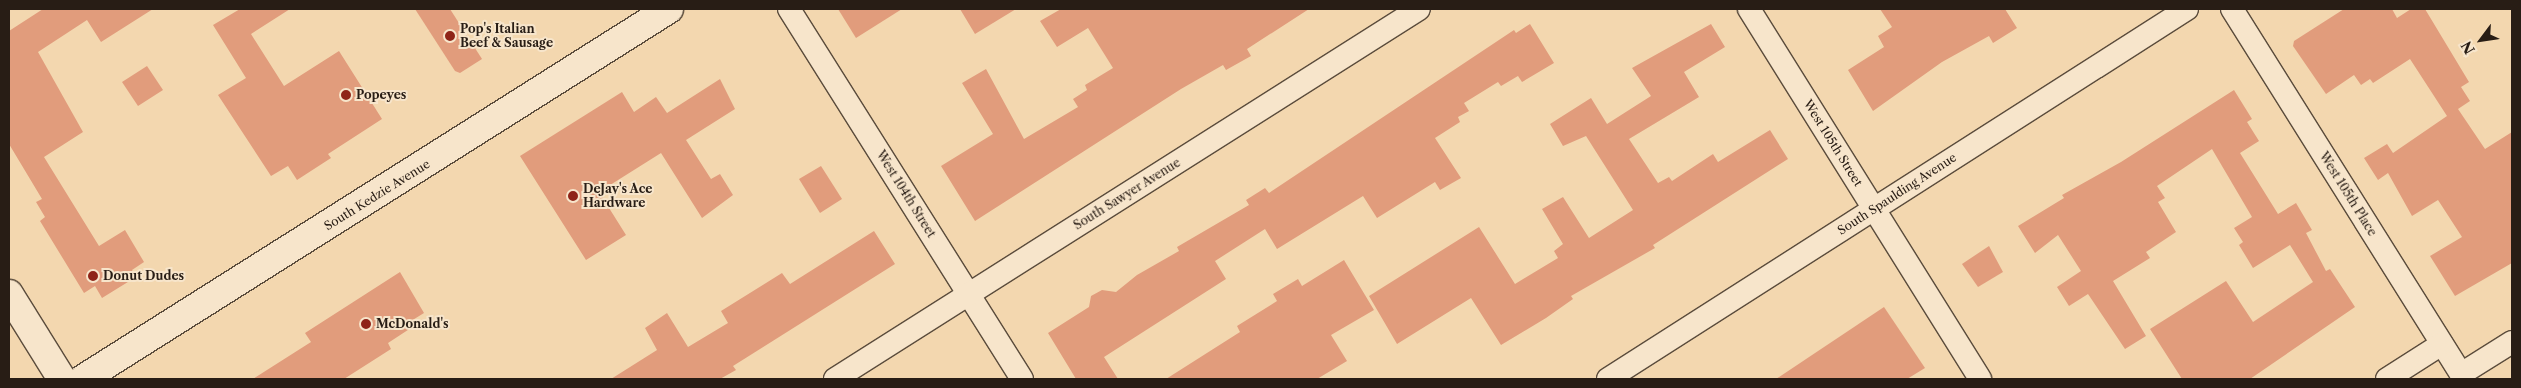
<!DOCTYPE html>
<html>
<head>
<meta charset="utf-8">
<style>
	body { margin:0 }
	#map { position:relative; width:2521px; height:388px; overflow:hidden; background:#f3d7af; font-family:"Libre Caslon Text",serif }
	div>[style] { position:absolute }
	.building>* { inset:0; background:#e19c7c }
	.roads { filter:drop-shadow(1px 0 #5b4c3c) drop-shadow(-1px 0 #5b4c3c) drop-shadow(0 1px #5b4c3c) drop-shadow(0 -1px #5b4c3c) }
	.minor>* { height:22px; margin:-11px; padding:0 11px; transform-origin:11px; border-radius:11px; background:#f7e5cb }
	.secondary>* { height:28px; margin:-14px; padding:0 14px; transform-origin:14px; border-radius:14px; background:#f7e5cb }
	.dots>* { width:14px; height:14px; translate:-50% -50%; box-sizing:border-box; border:2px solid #f7e5cb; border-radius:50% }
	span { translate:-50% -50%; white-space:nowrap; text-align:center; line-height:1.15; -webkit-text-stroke:4px #f7e5cb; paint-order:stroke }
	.poi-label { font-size:12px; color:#281d15; font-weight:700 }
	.left { translate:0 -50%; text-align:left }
	.street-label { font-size:12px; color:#281d15 }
	.frame { position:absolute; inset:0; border:10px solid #281d15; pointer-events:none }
	.north { position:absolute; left:2456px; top:15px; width:50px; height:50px; -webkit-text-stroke:4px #f7e5cb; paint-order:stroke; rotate:239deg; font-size:14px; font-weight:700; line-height:20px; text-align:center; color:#281d15 }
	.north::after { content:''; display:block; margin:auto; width:18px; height:22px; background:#281d15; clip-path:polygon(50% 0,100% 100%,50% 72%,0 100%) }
</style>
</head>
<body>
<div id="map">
	<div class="building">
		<div style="clip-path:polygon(43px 9px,153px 9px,101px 42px,87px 20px,38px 52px,83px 132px,44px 157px,99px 246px,125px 230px,144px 262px,132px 270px,136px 277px,102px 298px,95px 286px,84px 293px,40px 221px,45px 217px,36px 202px,42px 199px,9px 144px,9px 31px)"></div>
		<div style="clip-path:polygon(240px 9px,290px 9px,251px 34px,284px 86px,339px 51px,382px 119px,328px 154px,331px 158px,297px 180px,288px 166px,271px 176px,218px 95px,246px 78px,213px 25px)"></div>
		<div style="clip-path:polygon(415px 9px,450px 9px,482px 59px,460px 73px,455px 71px)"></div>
		<div style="clip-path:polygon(838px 9px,902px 9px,856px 38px)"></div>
		<div style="clip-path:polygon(960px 9px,1016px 9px,975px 34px)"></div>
		<div style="clip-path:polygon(1061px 9px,1309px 9px,1247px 49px,1251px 56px,1226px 70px,1223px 65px,1181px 89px,975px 221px,941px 166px,993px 134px,962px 83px,986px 69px,1024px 139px,1078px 107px,1073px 99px,1087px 90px,1085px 85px,1113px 68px,1088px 28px,1057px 47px,1040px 21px)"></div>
		<div style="clip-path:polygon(1880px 9px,2005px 9px,2017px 28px,1993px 43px,1989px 36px,1942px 62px,1873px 111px,1848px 70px,1884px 47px,1878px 36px,1892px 27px)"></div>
		<div style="clip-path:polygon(2344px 9px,2392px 9px,2397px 18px,2411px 9px,2425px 9px,2469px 82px,2461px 87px,2470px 101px,2458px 109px,2485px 149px,2512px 132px,2512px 263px,2455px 296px,2430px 256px,2462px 237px,2438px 200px,2412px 216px,2388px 173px,2378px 180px,2364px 158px,2387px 144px,2393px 153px,2447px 116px,2410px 59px,2373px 83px,2370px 79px,2361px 85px,2354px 75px,2326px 94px,2293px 46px,2294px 41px)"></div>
		<div style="clip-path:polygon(1530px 24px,1554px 63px,1522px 82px,1518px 76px,1501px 86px,1498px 82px,1464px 103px,1469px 111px,1458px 117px,1460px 122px,1435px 138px,1461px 178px,1440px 190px,1435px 182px,1377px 218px,1363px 196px,1277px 249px,1265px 229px,1215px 261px,1226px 279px,1104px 357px,1118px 379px,1076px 379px,1048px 333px,1089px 307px,1091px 296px,1102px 290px,1116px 292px,1137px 275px,1179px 251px,1177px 247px,1249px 205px,1246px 200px,1265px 188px,1269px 193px,1514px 30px,1516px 33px)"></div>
		<div style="clip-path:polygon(1711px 24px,1725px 47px,1684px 72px,1699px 97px,1629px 139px,1658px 183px,1669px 177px,1672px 181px,1713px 154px,1718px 162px,1770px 130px,1788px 159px,1653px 245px,1655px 248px,1571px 296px,1573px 299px,1546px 318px,1501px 345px,1471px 298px,1397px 344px,1369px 296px,1479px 227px,1515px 284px,1558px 258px,1554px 251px,1563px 244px,1542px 209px,1563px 197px,1589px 238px,1633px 210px,1586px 136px,1563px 146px,1550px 124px,1591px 98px,1607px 124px,1651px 96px,1632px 68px)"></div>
		<div style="clip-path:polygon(147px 66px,163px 90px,138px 106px,122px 82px)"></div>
		<div style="clip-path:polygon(720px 79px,735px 109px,686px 140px,711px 179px,720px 174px,733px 195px,702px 218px,661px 153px,599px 192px,626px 235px,586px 260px,520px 156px,622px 92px,634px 112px,656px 97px,667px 113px)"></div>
		<div style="clip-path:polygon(2234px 90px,2252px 119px,2247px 122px,2259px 141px,2240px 153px,2278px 214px,2296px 203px,2312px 230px,2306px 233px,2326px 271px,2330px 269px,2355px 307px,2250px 379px,2182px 379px,2150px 329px,2226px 281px,2253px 322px,2313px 282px,2290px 245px,2253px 268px,2239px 245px,2243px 242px,2234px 228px,2252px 217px,2212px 149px,2157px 186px,2165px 198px,2158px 202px,2176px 232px,2146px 252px,2150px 258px,2113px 281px,2146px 336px,2125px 349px,2088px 294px,2069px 306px,2057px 287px,2081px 271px,2058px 235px,2035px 253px,2018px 226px,2064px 198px,2062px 195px,2121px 162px)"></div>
		<div style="clip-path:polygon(821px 166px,842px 199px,820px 213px,799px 179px)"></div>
		<div style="clip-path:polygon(874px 231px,895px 264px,733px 366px,736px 370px,720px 379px,611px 379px,657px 350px,645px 328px,667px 313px,688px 347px,728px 323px,721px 311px,782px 273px,790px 284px)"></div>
		<div style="clip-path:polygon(1989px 246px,2003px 272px,1978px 287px,1962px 264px)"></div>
		<div style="clip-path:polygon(1344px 260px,1374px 310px,1331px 335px,1347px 361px,1317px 379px,1166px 379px,1240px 332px,1237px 326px,1277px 301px,1273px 294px,1298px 279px,1302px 286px)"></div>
		<div style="clip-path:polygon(400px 272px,424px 313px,411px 321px,414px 326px,388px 343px,391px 349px,344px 379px,253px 379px,311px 342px,305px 333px)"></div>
		<div style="clip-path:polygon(1884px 307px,1925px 368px,1907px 379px,1776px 379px)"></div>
	</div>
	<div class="roads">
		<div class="minor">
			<div style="left:789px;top:9px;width:437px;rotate:57.8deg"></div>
			<div style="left:1749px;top:9px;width:436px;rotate:58deg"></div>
			<div style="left:2232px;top:9px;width:437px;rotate:57.9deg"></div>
			<div style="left:2461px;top:374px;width:60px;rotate:-32.1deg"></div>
			<div style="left:835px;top:379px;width:691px;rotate:-32.36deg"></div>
			<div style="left:1608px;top:379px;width:687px;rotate:-32.58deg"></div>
			<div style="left:2387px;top:379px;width:65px;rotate:-32.5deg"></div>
		</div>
		<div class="secondary">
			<div style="left:9px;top:294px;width:100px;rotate:58.1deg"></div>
			<div style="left:83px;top:379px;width:693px;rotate:-32.27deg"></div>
		</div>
	</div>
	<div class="dots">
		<div style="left:450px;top:36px;background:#8f2418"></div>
		<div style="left:346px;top:95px;background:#8f2418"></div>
		<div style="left:573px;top:196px;background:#8f2418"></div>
		<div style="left:93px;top:276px;background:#8f2418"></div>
		<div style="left:366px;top:324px;background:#8f2418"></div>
	</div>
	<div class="poi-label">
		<span class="left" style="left:460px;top:36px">Pop's Italian<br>Beef &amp; Sausage</span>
		<span class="left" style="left:356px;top:95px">Popeyes</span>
		<span class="left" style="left:583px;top:196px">DeJay's Ace<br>Hardware</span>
		<span class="left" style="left:103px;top:276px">Donut Dudes</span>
		<span class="left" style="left:376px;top:324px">McDonald's</span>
	</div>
	<div class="street-label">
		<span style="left:1833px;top:143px;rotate:58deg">West 105th Street</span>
		<span style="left:906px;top:194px;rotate:58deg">West 104th Street</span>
		<span style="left:1127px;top:194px;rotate:-32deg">South Sawyer Avenue</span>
		<span style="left:1897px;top:194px;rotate:-33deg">South Spaulding Avenue</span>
		<span style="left:2348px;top:194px;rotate:58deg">West 105th Place</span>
		<span style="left:377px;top:195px;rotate:-32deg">South Kedzie Avenue</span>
	</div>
	<div class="frame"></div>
	<div class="north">N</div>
</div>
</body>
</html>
